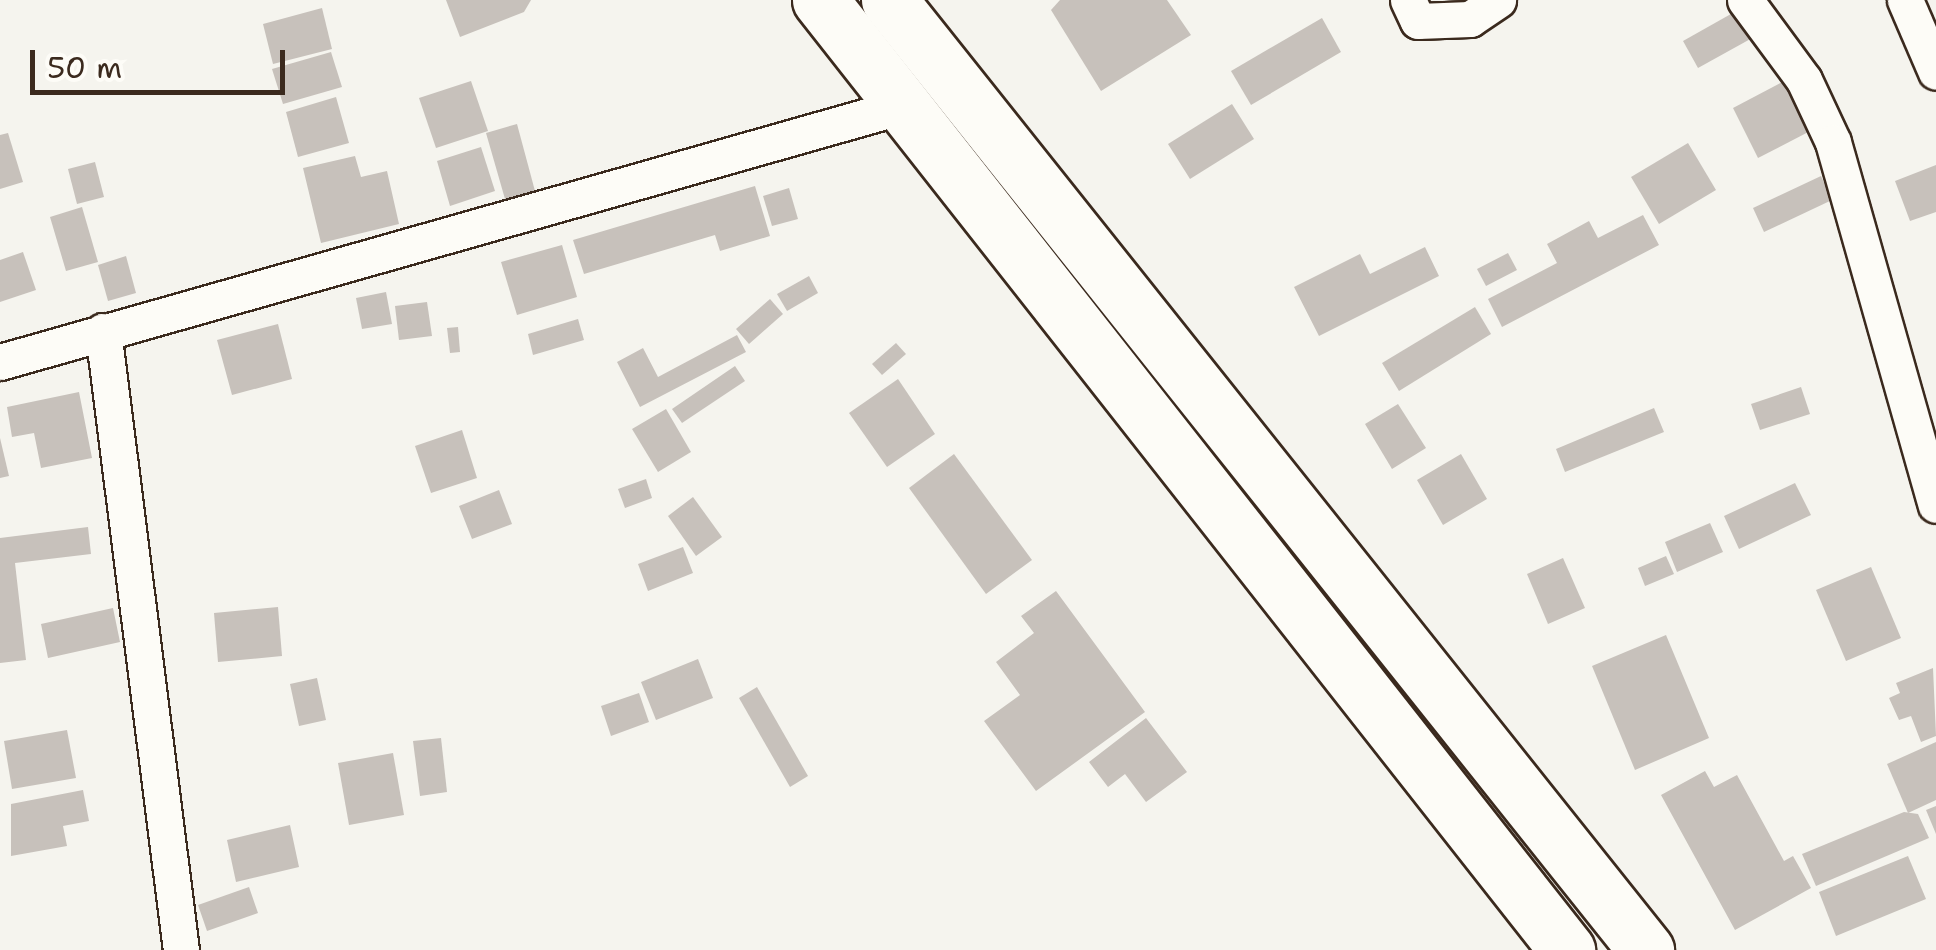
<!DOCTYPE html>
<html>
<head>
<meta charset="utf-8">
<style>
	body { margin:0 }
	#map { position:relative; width:1936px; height:950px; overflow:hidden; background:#f5f4ee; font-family:"Shantell Sans",sans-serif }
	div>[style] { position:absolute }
	.building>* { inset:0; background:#c7c1bb }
	.roads { filter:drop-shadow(2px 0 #3b2a1e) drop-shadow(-2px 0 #3b2a1e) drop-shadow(0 2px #3b2a1e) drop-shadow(0 -2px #3b2a1e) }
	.minor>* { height:35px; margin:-17.5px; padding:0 17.5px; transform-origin:17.5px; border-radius:17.5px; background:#fdfcf7 }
	.trunk>* { height:55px; margin:-27.5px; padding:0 27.5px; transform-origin:27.5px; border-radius:27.5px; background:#fdfcf7 }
	span { translate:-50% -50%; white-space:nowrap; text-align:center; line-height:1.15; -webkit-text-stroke:10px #fdfcf7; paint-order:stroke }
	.scale { position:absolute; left:30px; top:50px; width:255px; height:45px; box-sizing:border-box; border:5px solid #3b2a1e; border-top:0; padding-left:12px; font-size:30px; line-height:35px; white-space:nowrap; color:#3b2a1e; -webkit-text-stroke:8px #fdfcf7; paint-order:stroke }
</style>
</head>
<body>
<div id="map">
	<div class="building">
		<div style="clip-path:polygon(446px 0,531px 0,524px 12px,460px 37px)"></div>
		<div style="clip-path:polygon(1060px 0,1167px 0,1191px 35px,1101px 91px,1051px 10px)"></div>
		<div style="clip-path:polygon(322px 8px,332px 49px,273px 64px,263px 24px)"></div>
		<div style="clip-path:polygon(1738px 10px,1754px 37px,1698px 68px,1683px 41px)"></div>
		<div style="clip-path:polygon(1322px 18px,1341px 52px,1251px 105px,1231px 71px)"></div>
		<div style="clip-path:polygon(331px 52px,342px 87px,283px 104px,272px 69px)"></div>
		<div style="clip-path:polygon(1792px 77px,1818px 127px,1758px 158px,1733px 108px)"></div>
		<div style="clip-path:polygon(471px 81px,488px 131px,436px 148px,419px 98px)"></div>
		<div style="clip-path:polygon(336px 97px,349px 143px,298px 157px,286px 112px)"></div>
		<div style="clip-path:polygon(1232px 104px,1254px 139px,1190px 179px,1168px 144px)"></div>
		<div style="clip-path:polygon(517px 124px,535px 191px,505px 199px,486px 133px)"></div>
		<div style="clip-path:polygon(8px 133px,23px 182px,0 189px,0 135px)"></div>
		<div style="clip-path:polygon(1688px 143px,1716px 190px,1659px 224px,1631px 177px)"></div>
		<div style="clip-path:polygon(481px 147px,495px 191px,450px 206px,437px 161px)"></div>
		<div style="clip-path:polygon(355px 156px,361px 177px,387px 171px,399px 224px,321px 243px,303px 168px)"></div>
		<div style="clip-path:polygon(95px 162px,104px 197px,77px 204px,68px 169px)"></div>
		<div style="clip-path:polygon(1936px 165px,1936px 212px,1910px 221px,1895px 181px)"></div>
		<div style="clip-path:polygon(1821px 176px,1832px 200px,1764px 232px,1753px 208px)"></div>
		<div style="clip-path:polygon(755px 186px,770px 236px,720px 251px,715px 235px,584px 274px,573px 240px)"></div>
		<div style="clip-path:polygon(789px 188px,798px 219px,772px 226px,763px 196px)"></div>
		<div style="clip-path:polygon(82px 207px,98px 262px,66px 271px,50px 217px)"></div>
		<div style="clip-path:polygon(1643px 215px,1659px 245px,1502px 327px,1488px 299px,1557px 263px,1547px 244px,1589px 221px,1598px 238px)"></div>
		<div style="clip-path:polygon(562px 245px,577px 297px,517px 315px,501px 262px)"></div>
		<div style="clip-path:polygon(1425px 247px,1439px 276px,1319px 336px,1294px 287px,1360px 254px,1370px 274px)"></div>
		<div style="clip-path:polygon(23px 252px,36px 290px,0 302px,0 260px)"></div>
		<div style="clip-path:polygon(1508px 253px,1517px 270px,1486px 286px,1477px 269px)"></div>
		<div style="clip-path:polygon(126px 256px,136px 293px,108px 301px,98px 265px)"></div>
		<div style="clip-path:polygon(809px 276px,818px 293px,787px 311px,777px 294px)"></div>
		<div style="clip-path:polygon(386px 292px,392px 324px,362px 329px,356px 298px)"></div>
		<div style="clip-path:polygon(770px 299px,783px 314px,749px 344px,736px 329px)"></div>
		<div style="clip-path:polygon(427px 302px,432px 336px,399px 340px,395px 306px)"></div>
		<div style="clip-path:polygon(1475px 307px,1491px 334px,1399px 391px,1382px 363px)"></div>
		<div style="clip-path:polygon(578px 319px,584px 340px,533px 355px,528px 334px)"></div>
		<div style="clip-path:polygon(278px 324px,292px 379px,232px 395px,217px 340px)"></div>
		<div style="clip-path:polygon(458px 327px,460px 352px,450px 353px,447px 328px)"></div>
		<div style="clip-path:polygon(737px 335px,746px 352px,640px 407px,617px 362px,643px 348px,658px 377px)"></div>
		<div style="clip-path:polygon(896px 343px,906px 354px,882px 375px,872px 364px)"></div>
		<div style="clip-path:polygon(735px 366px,745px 381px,682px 423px,672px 409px)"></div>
		<div style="clip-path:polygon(898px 379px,935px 434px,887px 467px,849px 413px)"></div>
		<div style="clip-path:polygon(1801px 387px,1810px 414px,1760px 430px,1751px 404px)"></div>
		<div style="clip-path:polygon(79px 392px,92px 458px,41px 468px,34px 433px,12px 437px,7px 407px)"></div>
		<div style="clip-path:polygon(1398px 404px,1426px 448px,1392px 469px,1365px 424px)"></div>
		<div style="clip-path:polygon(1654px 408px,1664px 432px,1565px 472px,1556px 449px)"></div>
		<div style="clip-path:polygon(666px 409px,691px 452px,658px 472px,632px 429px)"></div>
		<div style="clip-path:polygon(462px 430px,477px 478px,431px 493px,415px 446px)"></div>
		<div style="clip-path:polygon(0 438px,9px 476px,0 478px)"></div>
		<div style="clip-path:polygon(954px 454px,1032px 560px,986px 594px,909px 488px)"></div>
		<div style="clip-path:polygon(1461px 454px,1487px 499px,1443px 525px,1417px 480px)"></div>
		<div style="clip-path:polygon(646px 479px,652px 498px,625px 508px,618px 489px)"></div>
		<div style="clip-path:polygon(1795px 483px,1811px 515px,1739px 549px,1724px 516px)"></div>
		<div style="clip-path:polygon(499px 490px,512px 524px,472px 539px,459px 506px)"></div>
		<div style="clip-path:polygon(693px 497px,722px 537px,696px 556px,668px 516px)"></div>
		<div style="clip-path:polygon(1710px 523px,1723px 552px,1677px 572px,1665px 542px)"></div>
		<div style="clip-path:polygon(88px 527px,91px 554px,15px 563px,26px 660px,0 663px,0 538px)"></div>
		<div style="clip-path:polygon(683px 547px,693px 573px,648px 591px,638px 564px)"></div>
		<div style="clip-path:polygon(1666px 556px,1674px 574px,1645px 586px,1638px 568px)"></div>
		<div style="clip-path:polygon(1563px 558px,1585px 608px,1548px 624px,1527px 574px)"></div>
		<div style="clip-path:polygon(1871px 567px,1901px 638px,1846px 661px,1816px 590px)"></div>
		<div style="clip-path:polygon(1056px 591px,1145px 712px,1036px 791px,984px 721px,1020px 695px,996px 662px,1034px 633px,1021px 616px)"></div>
		<div style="clip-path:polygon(278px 607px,282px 656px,218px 662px,214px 613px)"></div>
		<div style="clip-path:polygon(113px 608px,120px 642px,48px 658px,41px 624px)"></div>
		<div style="clip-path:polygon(1666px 635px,1709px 738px,1635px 770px,1592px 666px)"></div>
		<div style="clip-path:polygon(698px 659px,713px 698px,656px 720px,641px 682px)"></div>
		<div style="clip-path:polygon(1933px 668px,1936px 736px,1921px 742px,1911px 716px,1899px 720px,1889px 698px,1900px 693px,1896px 683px)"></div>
		<div style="clip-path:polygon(317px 678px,326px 720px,299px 726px,290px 684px)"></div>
		<div style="clip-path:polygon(757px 687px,808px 776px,790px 787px,739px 698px)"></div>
		<div style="clip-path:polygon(639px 693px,649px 722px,611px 736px,601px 706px)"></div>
		<div style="clip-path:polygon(1146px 718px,1187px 772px,1146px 802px,1125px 774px,1108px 787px,1089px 762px)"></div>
		<div style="clip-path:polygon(67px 730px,76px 778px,12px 789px,4px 741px)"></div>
		<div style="clip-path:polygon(441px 738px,447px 792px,420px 796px,413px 741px)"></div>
		<div style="clip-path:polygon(1936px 742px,1936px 800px,1908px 813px,1887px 764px)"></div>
		<div style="clip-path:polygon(393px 753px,404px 815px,349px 825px,338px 763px)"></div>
		<div style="clip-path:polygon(1705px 771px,1714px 787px,1737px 775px,1784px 861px,1793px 856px,1811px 888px,1735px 930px,1661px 795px)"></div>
		<div style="clip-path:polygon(83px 790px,89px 821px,63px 826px,67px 846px,11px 856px,11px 804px)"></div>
		<div style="clip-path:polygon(1936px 806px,1936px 834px,1926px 810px)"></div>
		<div style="clip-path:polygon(1904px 812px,1918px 814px,1929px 838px,1816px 886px,1802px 854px)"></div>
		<div style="clip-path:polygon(290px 825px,299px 867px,236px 882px,227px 840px)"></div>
		<div style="clip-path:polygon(1908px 856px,1926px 899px,1836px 936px,1819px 892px)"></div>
		<div style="clip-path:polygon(249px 887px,258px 913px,207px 931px,198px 905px)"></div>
	</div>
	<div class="roads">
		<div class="minor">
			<div style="left:1408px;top:0;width:23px;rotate:65deg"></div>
			<div style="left:1418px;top:21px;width:52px;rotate:-2.2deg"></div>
			<div style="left:1470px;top:19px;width:34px;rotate:-34deg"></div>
			<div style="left:1745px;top:0;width:99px;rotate:53.6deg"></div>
			<div style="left:1804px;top:80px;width:68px;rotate:64.9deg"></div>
			<div style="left:1833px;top:142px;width:377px;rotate:74.2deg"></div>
			<div style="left:1905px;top:0;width:78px;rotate:66.7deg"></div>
			<div style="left:103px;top:331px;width:624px;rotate:82.82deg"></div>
			<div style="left:0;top:362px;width:939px;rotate:-15.83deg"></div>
		</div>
		<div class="trunk">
			<div style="left:820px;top:0;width:1209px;rotate:51.82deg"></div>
			<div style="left:889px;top:0;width:1215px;rotate:51.45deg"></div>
		</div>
	</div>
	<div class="scale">50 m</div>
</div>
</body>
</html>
